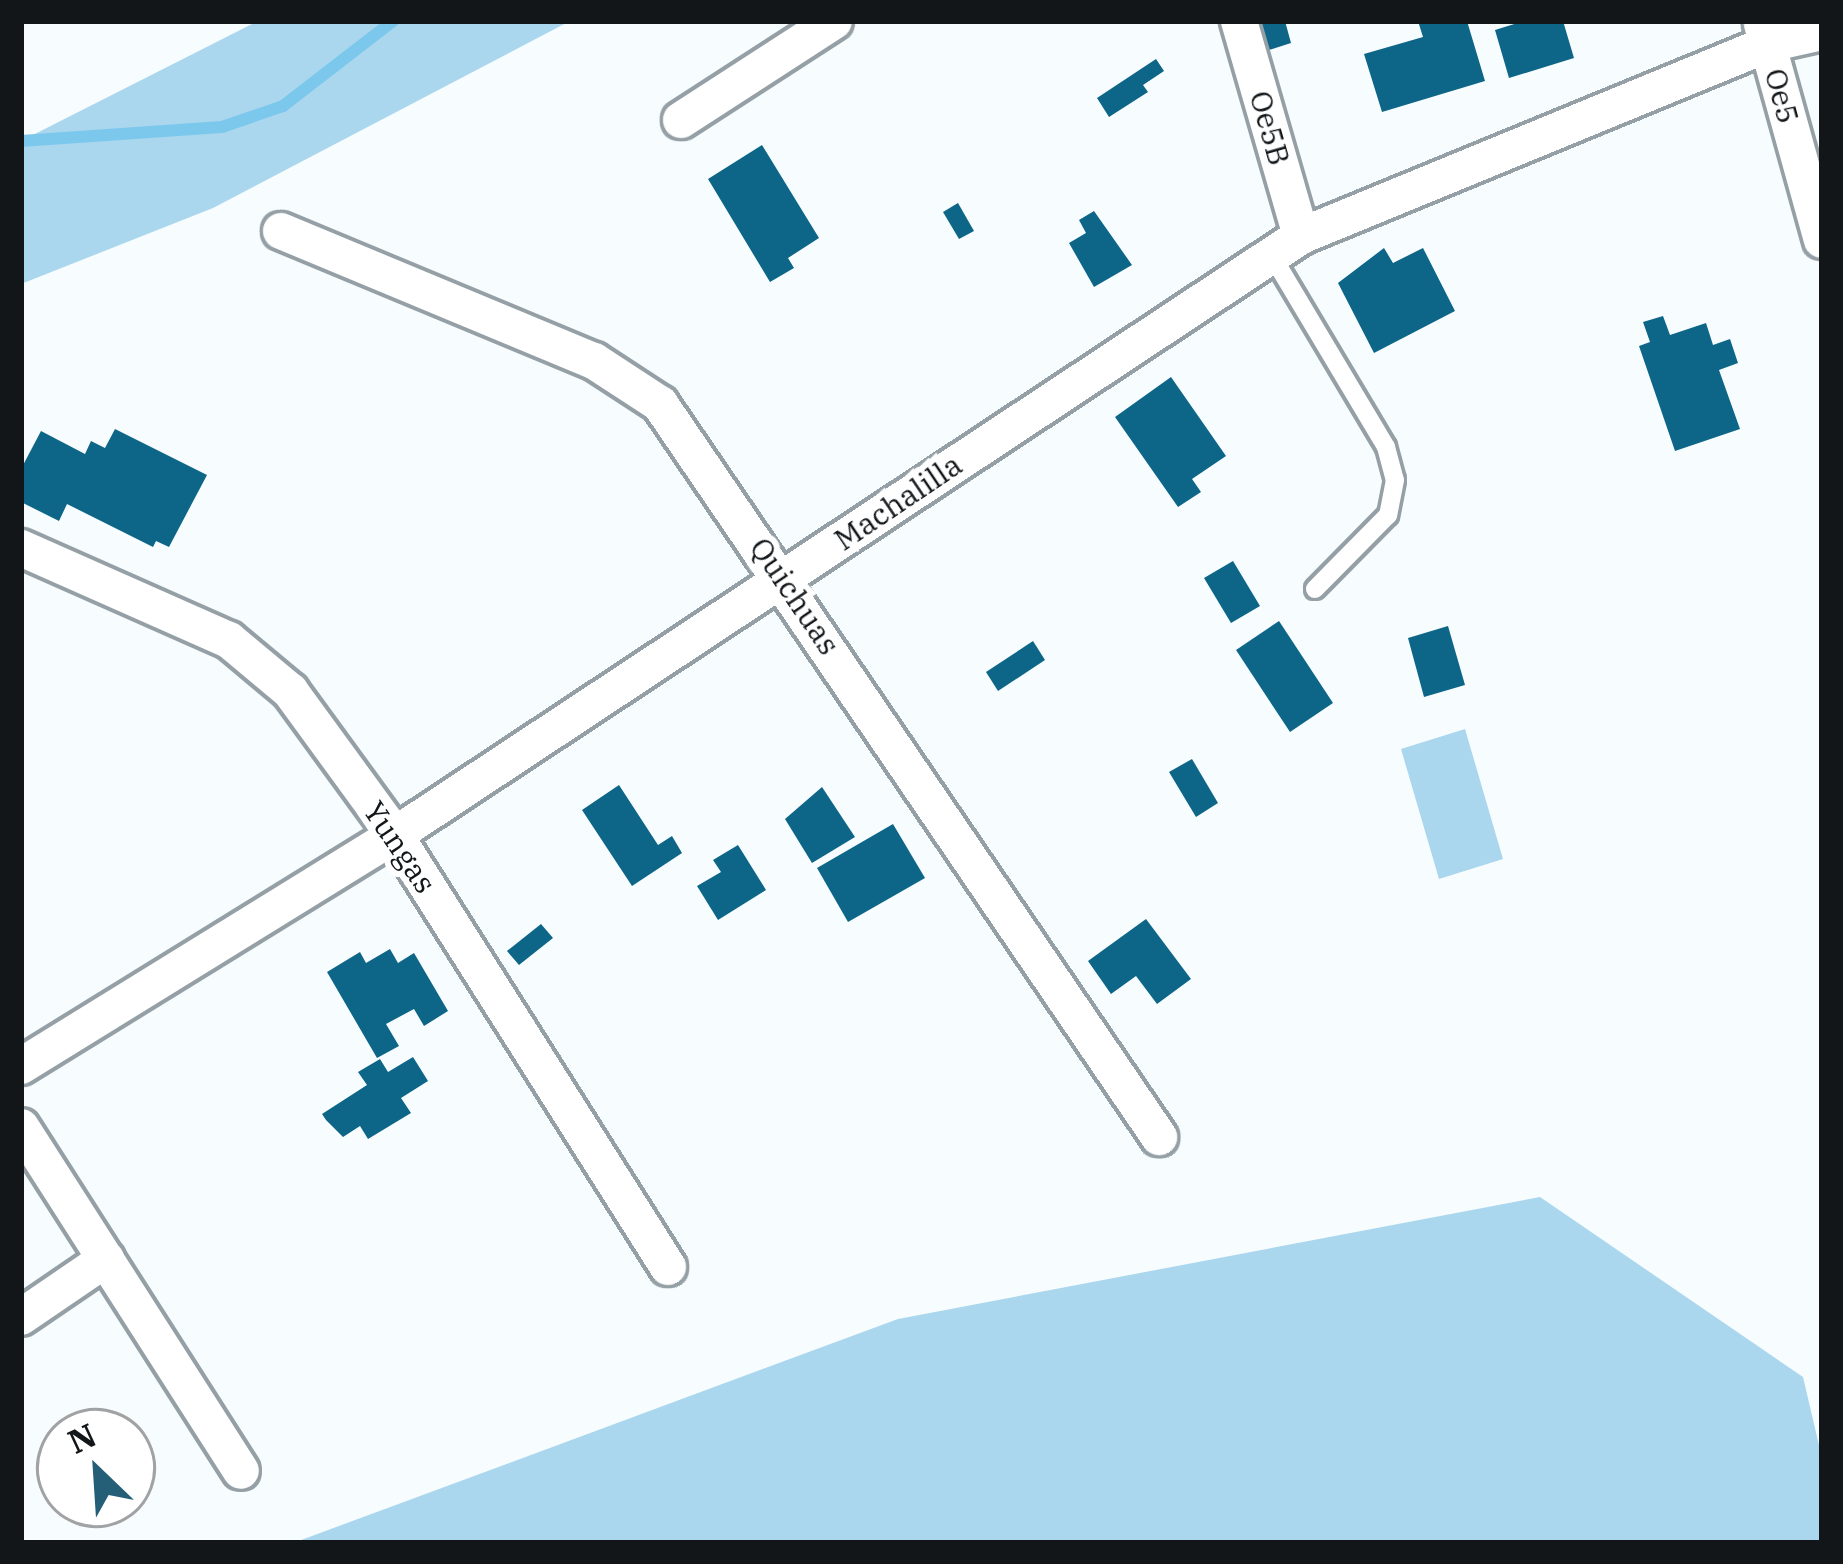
<!DOCTYPE html>
<html>
<head>
<meta charset="utf-8">
<style>
	body { margin:0 }
	#map { position:relative; width:1843px; height:1564px; overflow:hidden; background:#f7fcfe; font-family:"IBM Plex Serif",serif }
	div>[style] { position:absolute }
	.green>* { inset:0; background:#aad7ee }
	.stream>* { height:12px; margin:-6px; padding:0 6px; transform-origin:6px; border-radius:6px; background:#7cc8ed }
	.building>* { inset:0; background:#0d6687 }
	.roads { filter:drop-shadow(3px 0 #95a0a6) drop-shadow(-3px 0 #95a0a6) drop-shadow(0 3px #95a0a6) drop-shadow(0 -3px #95a0a6) }
	.service>* { height:18px; margin:-9px; padding:0 9px; transform-origin:9px; border-radius:9px; background:#fff }
	.minor>* { height:36px; margin:-18px; padding:0 18px; transform-origin:18px; border-radius:18px; background:#fff }
	span { translate:-50% -50%; white-space:nowrap; text-align:center; line-height:1.15; -webkit-text-stroke:12px #fff; paint-order:stroke }
	.street-label { font-size:30px; color:#121619 }
	.frame { position:absolute; inset:0; border:24px solid #121619; pointer-events:none }
	.north { position:absolute; left:36px; top:1408px; width:120px; height:120px; box-sizing:border-box; background:#fff; border:3px solid #a0a2a3; border-radius:50%; rotate:335deg; font-size:33px; font-weight:700; line-height:48px; text-align:center; color:#121619 }
	.north::after { content:''; display:block; margin:auto; width:42px; height:54px; background:#245e77; clip-path:polygon(50% 0,100% 100%,50% 72%,0 100%) }
</style>
</head>
<body>
<div id="map">
	<div class="green">
		<div style="clip-path:polygon(258px 21px,570px 21px,213px 208px,21px 284px,21px 141px)"></div>
		<div style="clip-path:polygon(1465px 729px,1503px 859px,1439px 879px,1401px 749px)"></div>
		<div style="clip-path:polygon(1540px 1197px,1803px 1377px,1822px 1458px,1822px 1543px,293px 1543px,898px 1319px)"></div>
	</div>
	<div class="stream">
		<div style="left:21px;top:141px;width:201px;rotate:-4deg"></div>
		<div style="left:222px;top:127px;width:65px;rotate:-19deg"></div>
		<div style="left:283px;top:106px;width:139px;rotate:-37.7deg"></div>
	</div>
	<div class="building">
		<div style="clip-path:polygon(1254px 21px,1285px 21px,1291px 43px,1263px 52px)"></div>
		<div style="clip-path:polygon(1418px 21px,1467px 21px,1485px 81px,1382px 112px,1364px 54px,1423px 37px)"></div>
		<div style="clip-path:polygon(1524px 21px,1563px 21px,1574px 58px,1509px 78px,1495px 30px)"></div>
		<div style="clip-path:polygon(1156px 59px,1164px 71px,1143px 85px,1148px 92px,1109px 117px,1097px 98px)"></div>
		<div style="clip-path:polygon(762px 145px,819px 238px,788px 258px,794px 268px,770px 282px,708px 179px)"></div>
		<div style="clip-path:polygon(958px 203px,974px 231px,959px 239px,943px 212px)"></div>
		<div style="clip-path:polygon(1094px 211px,1132px 265px,1094px 287px,1069px 243px,1086px 233px,1079px 220px)"></div>
		<div style="clip-path:polygon(1384px 248px,1393px 263px,1423px 248px,1455px 311px,1374px 353px,1338px 283px)"></div>
		<div style="clip-path:polygon(1663px 316px,1670px 335px,1706px 323px,1713px 345px,1730px 339px,1738px 363px,1719px 370px,1740px 429px,1675px 451px,1639px 346px,1650px 342px,1643px 322px)"></div>
		<div style="clip-path:polygon(1171px 377px,1226px 456px,1192px 479px,1201px 492px,1178px 507px,1115px 417px)"></div>
		<div style="clip-path:polygon(115px 429px,207px 475px,169px 547px,156px 541px,153px 547px,67px 504px,59px 521px,21px 502px,21px 469px,41px 431px,85px 454px,91px 441px,105px 448px)"></div>
		<div style="clip-path:polygon(1233px 561px,1260px 606px,1231px 623px,1204px 578px)"></div>
		<div style="clip-path:polygon(1279px 621px,1333px 703px,1290px 732px,1236px 650px)"></div>
		<div style="clip-path:polygon(1448px 626px,1465px 685px,1424px 697px,1408px 638px)"></div>
		<div style="clip-path:polygon(1033px 641px,1045px 660px,998px 691px,986px 672px)"></div>
		<div style="clip-path:polygon(1192px 759px,1218px 803px,1196px 817px,1169px 772px)"></div>
		<div style="clip-path:polygon(619px 785px,658px 845px,672px 836px,682px 853px,632px 886px,582px 810px)"></div>
		<div style="clip-path:polygon(822px 787px,855px 837px,812px 863px,785px 819px)"></div>
		<div style="clip-path:polygon(893px 824px,925px 878px,848px 922px,817px 868px)"></div>
		<div style="clip-path:polygon(738px 845px,766px 890px,718px 920px,697px 886px,721px 872px,713px 860px)"></div>
		<div style="clip-path:polygon(1146px 919px,1191px 979px,1157px 1004px,1136px 976px,1111px 994px,1088px 961px)"></div>
		<div style="clip-path:polygon(541px 924px,553px 938px,519px 965px,507px 951px)"></div>
		<div style="clip-path:polygon(390px 949px,398px 963px,414px 953px,448px 1011px,424px 1026px,414px 1009px,386px 1024px,399px 1046px,377px 1058px,327px 972px,360px 952px,366px 963px)"></div>
		<div style="clip-path:polygon(413px 1057px,428px 1081px,401px 1098px,411px 1113px,368px 1139px,360px 1126px,343px 1137px,326px 1120px,322px 1114px,367px 1085px,358px 1072px,380px 1059px,388px 1072px)"></div>
	</div>
	<div class="roads">
		<div class="service">
			<div style="left:1271px;top:254px;width:225px;rotate:59.2deg"></div>
			<div style="left:1386px;top:447px;width:34px;rotate:75deg"></div>
			<div style="left:1395px;top:480px;width:36px;rotate:101deg"></div>
			<div style="left:1388px;top:515px;width:104px;rotate:134.6deg"></div>
		</div>
		<div class="minor">
			<div style="left:1239px;top:21px;width:224px;rotate:73.9deg"></div>
			<div style="left:1762px;top:24px;width:224px;rotate:74.5deg"></div>
			<div style="left:681px;top:120px;width:182px;rotate:-32.9deg"></div>
			<div style="left:281px;top:231px;width:339px;rotate:22.6deg"></div>
			<div style="left:594px;top:361px;width:79px;rotate:33.1deg"></div>
			<div style="left:660px;top:404px;width:887px;rotate:55.75deg"></div>
			<div style="left:21px;top:548px;width:227px;rotate:23.9deg"></div>
			<div style="left:229px;top:640px;width:80px;rotate:39.9deg"></div>
			<div style="left:290px;top:691px;width:178px;rotate:53.9deg"></div>
			<div style="left:395px;top:835px;width:511px;rotate:57.71deg"></div>
			<div style="left:21px;top:1066px;width:440px;rotate:-31.7deg"></div>
			<div style="left:395px;top:835px;width:1086px;rotate:-33.47deg"></div>
			<div style="left:1301px;top:236px;width:505px;rotate:-22.35deg"></div>
			<div style="left:1768px;top:44px;width:55px;rotate:-12.5deg"></div>
			<div style="left:21px;top:1127px;width:408px;rotate:57.4deg"></div>
			<div style="left:21px;top:1317px;width:103px;rotate:-34.3deg"></div>
		</div>
	</div>
	<div class="street-label">
		<span style="left:1782px;top:96px;rotate:75deg">Oe5</span>
		<span style="left:1270px;top:128px;rotate:74deg">Oe5B</span>
		<span style="left:898px;top:502px;rotate:-34deg">Machalilla</span>
		<span style="left:795px;top:596px;rotate:56deg">Quichuas</span>
		<span style="left:400px;top:847px;rotate:56deg">Yungas</span>
	</div>
	<div class="frame"></div>
	<div class="north">N</div>
</div>
</body>
</html>
